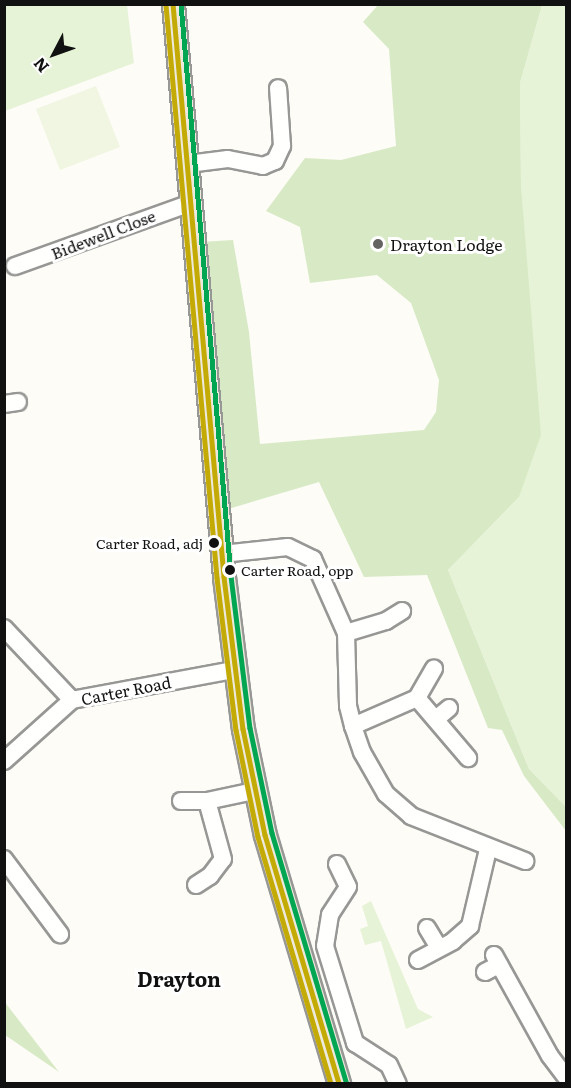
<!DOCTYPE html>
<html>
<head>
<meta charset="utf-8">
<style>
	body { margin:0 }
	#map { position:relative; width:571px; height:1088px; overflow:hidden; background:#fdfcf7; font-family:Literata,serif }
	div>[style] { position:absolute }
	.green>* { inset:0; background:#e7f3d7 }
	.forest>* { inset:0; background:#d8eac5 }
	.pitch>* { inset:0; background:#f0f6e1 }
	.roads { filter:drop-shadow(2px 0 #979795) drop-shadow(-2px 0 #979795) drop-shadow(0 2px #979795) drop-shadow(0 -2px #979795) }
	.minor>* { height:16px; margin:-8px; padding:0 8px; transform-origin:8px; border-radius:8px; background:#fffffe }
	.major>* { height:21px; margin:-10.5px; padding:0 10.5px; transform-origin:10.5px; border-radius:10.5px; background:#ede9dc }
	.bus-1>* { height:4.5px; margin:-2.25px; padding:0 2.25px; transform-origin:2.25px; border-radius:2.25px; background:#c4aa05 }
	.bus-2>* { height:4.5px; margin:-2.25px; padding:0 2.25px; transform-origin:2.25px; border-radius:2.25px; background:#c4aa05 }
	.bus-3>* { height:4.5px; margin:-2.25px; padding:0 2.25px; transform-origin:2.25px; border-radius:2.25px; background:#00a651 }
	.dots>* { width:16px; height:16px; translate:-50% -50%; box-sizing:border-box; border:3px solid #fff; border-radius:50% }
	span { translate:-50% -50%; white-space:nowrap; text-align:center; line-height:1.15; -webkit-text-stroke:6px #fff; paint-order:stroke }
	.bus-label { font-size:14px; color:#111 }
	.right { translate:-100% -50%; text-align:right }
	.left { translate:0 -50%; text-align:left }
	.street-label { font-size:16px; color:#111 }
	.poi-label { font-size:16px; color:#111 }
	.quarter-label { font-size:20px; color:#111; font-weight:700 }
	.frame { position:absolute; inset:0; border:6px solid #111; pointer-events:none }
	.north { position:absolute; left:24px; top:24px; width:60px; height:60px; -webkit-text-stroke:4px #fff; paint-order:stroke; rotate:229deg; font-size:16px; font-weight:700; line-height:24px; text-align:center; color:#111 }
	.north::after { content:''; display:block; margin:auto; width:21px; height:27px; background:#111; clip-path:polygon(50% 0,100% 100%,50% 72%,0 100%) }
</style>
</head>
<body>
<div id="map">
	<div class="green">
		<div style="clip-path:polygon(4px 5px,127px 5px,134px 63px,5px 111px)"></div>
		<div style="clip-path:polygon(542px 5px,566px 5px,566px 807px,529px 769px,448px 570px,519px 497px,529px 304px,521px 185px,520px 83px)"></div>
		<div style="clip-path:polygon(371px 901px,418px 1009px,433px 1017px,406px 1029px,381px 941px,365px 945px,360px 929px,368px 926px,362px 906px)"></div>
	</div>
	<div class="forest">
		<div style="clip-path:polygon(378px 5px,542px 5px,520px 83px,521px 185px,541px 435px,519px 497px,448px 570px,529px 769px,566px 807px,566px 831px,524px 776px,502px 730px,488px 728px,427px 575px,364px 577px,319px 482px,225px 510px,200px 242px,233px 240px,249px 332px,260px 444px,424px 430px,436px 412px,439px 380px,411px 303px,377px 275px,310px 283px,300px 227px,266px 211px,305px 158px,341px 160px,396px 146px,389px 49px,363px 22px)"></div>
		<div style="clip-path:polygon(5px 1001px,7px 1005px,59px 1072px,5px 1035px)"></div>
	</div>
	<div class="pitch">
		<div style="clip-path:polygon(96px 86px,120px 147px,60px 170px,36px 109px)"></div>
	</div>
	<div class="roads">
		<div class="minor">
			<div style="left:188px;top:164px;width:40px;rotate:-7.1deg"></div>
			<div style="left:228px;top:159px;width:36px;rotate:11deg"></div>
			<div style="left:263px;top:166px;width:13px;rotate:-23deg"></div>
			<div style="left:275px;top:161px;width:17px;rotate:-65deg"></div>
			<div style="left:282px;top:146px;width:58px;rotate:-93.9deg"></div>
			<div style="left:15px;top:266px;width:187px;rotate:-19.7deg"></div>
			<div style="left:4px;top:404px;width:14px;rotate:-8deg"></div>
			<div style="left:222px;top:554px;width:66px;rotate:-6.1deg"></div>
			<div style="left:288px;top:547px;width:28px;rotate:26deg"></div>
			<div style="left:313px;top:559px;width:81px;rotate:66deg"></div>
			<div style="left:346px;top:633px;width:73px;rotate:88.4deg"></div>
			<div style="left:348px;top:706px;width:21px;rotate:76deg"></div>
			<div style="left:353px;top:726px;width:28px;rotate:71deg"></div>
			<div style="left:362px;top:752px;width:48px;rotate:60.3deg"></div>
			<div style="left:386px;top:794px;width:33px;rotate:41deg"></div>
			<div style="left:411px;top:816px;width:123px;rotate:21.5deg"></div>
			<div style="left:4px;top:628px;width:99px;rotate:46.6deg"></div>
			<div style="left:346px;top:633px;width:42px;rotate:-16.7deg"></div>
			<div style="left:386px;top:621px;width:19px;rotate:-32deg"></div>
			<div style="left:417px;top:698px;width:79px;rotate:49.6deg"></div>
			<div style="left:436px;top:719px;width:17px;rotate:-40deg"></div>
			<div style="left:353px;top:726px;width:70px;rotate:-23.6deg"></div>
			<div style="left:417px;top:698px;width:34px;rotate:-60deg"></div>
			<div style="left:4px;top:761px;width:91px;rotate:-41.9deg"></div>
			<div style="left:72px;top:700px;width:165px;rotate:-10.5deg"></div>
			<div style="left:181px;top:801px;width:26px"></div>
			<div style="left:207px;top:801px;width:48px;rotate:-12deg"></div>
			<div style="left:4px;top:859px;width:94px;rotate:53.3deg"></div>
			<div style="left:337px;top:864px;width:25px;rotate:64deg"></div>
			<div style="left:348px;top:887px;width:33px;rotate:123deg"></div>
			<div style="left:330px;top:915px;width:31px;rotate:99deg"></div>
			<div style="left:325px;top:946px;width:102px;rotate:72.8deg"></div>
			<div style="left:355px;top:1043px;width:40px;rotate:32.9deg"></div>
			<div style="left:389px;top:1065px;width:21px;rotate:65deg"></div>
			<div style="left:196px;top:885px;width:17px;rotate:-33deg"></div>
			<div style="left:210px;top:876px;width:21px;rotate:-53deg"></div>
			<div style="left:223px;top:859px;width:60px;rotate:-105.4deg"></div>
			<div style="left:427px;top:928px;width:23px;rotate:59deg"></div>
			<div style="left:494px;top:955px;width:115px;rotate:61deg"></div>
			<div style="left:550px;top:1056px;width:26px;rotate:53deg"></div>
			<div style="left:418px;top:960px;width:40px;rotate:-28deg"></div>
			<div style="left:453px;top:941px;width:23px;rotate:-41deg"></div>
			<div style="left:470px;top:926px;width:79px;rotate:-76.8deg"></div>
			<div style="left:485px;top:972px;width:16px;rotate:-27deg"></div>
		</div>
		<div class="major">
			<div style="left:173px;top:4px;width:575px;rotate:84.91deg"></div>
			<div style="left:224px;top:577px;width:153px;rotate:82.9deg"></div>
			<div style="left:243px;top:729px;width:108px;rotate:78.3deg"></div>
			<div style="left:265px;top:835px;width:260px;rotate:73.4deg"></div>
		</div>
	</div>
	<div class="bus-1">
		<div style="left:173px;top:4px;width:575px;rotate:84.91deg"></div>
		<div style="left:224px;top:577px;width:153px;rotate:82.9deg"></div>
		<div style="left:243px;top:729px;width:108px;rotate:78.3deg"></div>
		<div style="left:265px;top:835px;width:260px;rotate:73.4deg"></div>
	</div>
	<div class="bus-2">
		<div style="left:166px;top:5px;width:575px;rotate:84.91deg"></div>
		<div style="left:217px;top:578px;width:153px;rotate:82.9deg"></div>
		<div style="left:236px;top:730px;width:109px;rotate:78.4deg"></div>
		<div style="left:258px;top:837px;width:258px;rotate:73.5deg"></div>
	</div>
	<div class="bus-3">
		<div style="left:181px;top:4px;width:574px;rotate:85deg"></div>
		<div style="left:231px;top:576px;width:153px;rotate:82.9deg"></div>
		<div style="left:250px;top:728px;width:107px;rotate:78.2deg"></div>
		<div style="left:272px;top:833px;width:260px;rotate:73.4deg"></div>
	</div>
	<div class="dots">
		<div style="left:378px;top:244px;background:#646362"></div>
		<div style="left:214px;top:543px;background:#111"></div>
		<div style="left:230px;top:570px;background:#111"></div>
	</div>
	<div class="bus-label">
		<span class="right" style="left:203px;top:543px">Carter Road, adj</span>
		<span class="left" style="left:241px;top:570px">Carter Road, opp</span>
	</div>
	<div class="street-label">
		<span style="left:103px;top:234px;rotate:-21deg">Bidewell Close</span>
		<span style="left:126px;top:690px;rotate:-11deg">Carter Road</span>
	</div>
	<div class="poi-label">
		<span class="left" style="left:390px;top:244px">Drayton Lodge</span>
	</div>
	<div class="quarter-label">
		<span style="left:179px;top:978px">Drayton</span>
	</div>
	<div class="frame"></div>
	<div class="north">N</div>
</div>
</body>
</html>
